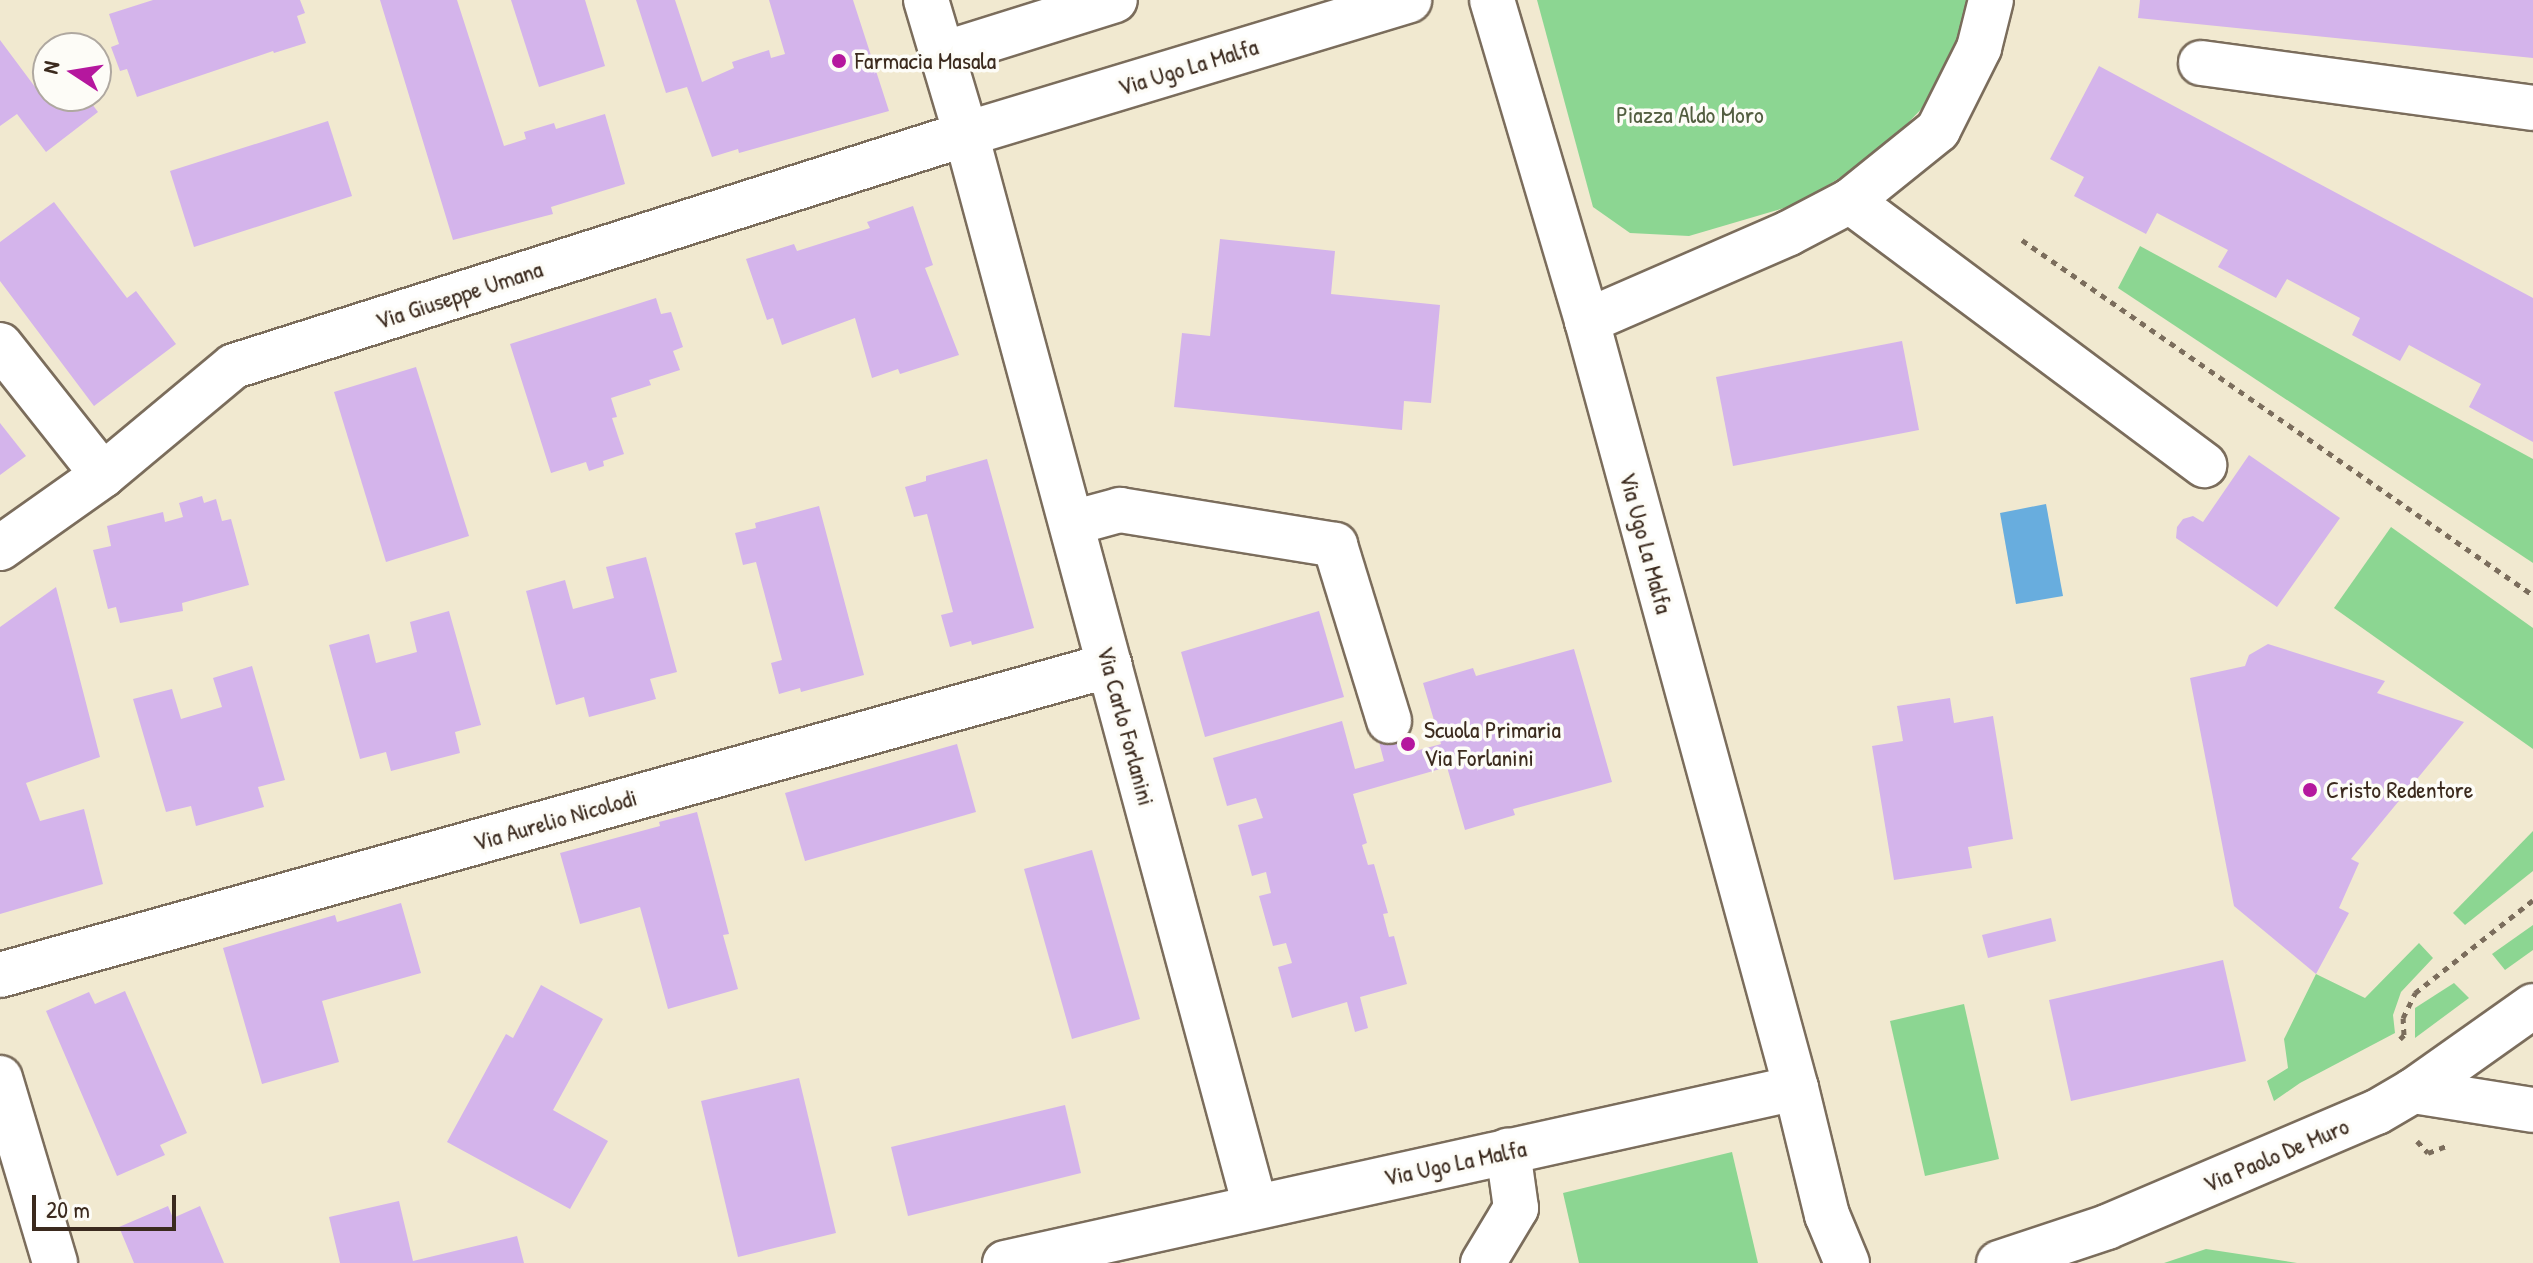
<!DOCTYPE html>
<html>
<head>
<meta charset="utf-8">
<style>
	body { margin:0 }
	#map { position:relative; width:2533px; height:1263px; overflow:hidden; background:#f1e9d0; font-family:"Patrick Hand",sans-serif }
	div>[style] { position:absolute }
	.green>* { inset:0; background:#8cd692 }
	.water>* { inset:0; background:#68adde }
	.building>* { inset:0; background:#d4b4eb }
	.path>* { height:5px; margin-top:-2.5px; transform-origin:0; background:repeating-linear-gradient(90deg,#7b6d5c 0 6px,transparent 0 12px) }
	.roads { filter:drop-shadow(2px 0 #7b6d5c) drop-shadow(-2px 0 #7b6d5c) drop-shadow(0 2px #7b6d5c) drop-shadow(0 -2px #7b6d5c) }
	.minor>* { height:44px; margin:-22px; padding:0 22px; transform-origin:22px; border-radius:22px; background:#fff }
	.dots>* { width:22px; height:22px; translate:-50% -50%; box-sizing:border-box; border:4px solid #fdfcf7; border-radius:50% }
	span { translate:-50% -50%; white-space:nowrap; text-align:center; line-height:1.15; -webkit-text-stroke:7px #fdfcf7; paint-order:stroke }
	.poi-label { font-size:24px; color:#3b2a1e }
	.left { translate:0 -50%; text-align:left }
	.street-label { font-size:24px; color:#3b2a1e }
	.park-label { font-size:24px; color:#535e41 }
	.north { position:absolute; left:32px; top:32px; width:80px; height:80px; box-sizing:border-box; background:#fdfcf7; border:2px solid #afa8a0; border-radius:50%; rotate:282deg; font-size:22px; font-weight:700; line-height:32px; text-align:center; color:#3b2a1e }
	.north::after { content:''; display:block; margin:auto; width:28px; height:36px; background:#b5179e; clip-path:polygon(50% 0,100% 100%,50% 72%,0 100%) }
	.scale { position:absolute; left:32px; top:1195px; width:144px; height:36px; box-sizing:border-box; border:4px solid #3b2a1e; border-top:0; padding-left:10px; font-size:24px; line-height:28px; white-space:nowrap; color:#3b2a1e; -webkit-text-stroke:6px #fdfcf7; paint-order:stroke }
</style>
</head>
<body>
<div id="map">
	<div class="green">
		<div style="clip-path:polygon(1537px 0,1974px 0,1963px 42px,1929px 101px,1878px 154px,1798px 204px,1689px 236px,1630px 233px,1593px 207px)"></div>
		<div style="clip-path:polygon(2140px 246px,2533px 459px,2533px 563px,2118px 288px)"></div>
		<div style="clip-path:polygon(2391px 527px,2533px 628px,2533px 749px,2334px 608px)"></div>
		<div style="clip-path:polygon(2533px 831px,2533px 871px,2465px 925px,2453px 913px)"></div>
		<div style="clip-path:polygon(2533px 925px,2533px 950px,2505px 970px,2492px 954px)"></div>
		<div style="clip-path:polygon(2419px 943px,2433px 958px,2401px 992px,2393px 1015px,2395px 1033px,2300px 1083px,2274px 1101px,2267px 1081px,2288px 1068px,2284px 1039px,2316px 974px,2365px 998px)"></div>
		<div style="clip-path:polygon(2454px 983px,2469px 998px,2415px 1038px,2415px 1008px)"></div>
		<div style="clip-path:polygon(1964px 1004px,1999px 1159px,1925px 1176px,1890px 1021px)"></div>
		<div style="clip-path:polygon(1732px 1152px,1758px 1263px,1579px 1263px,1563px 1193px)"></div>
		<div style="clip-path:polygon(2206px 1249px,2297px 1263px,2164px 1263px)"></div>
	</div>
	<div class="water">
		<div style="clip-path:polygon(2046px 504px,2063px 596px,2016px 604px,2000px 513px)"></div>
	</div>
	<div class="building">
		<div style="clip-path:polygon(153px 0,300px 0,305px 13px,297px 16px,306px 43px,274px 53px,273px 51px,137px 97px,127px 69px,120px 71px,111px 47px,119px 44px,109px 14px)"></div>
		<div style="clip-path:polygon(380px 0,457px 0,504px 146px,526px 139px,524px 132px,554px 123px,556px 129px,605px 114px,625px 184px,551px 207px,553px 214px,453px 240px)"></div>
		<div style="clip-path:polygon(511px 0,585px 0,605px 66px,539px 87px)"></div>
		<div style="clip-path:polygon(636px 0,675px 0,702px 82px,734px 68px,732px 62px,769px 50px,771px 58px,785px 54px,769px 0,853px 0,889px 111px,739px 153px,738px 149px,712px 157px,687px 87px,666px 93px)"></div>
		<div style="clip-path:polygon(2140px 0,2533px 0,2533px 58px,2138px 18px)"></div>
		<div style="clip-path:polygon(0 40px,41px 95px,48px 90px,48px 96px,86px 96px,98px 112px,46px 152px,17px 114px,0 126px)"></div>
		<div style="clip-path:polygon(2099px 66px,2533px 298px,2533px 442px,2469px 407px,2481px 384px,2409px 345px,2400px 361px,2352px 335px,2360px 318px,2287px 279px,2276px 298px,2218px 267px,2228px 250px,2157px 213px,2146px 234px,2074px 196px,2084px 177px,2050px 159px)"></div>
		<div style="clip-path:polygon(328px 121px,352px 196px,194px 247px,170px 171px)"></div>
		<div style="clip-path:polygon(54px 202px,127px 298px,136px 291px,176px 344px,94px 406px,0 281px,0 242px)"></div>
		<div style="clip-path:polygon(913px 206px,933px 265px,925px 268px,959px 355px,900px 374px,898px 369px,872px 378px,855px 318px,782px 345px,773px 318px,767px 320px,746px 259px,794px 244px,797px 251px,870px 228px,867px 222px)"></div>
		<div style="clip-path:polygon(1220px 239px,1335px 251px,1331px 294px,1440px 305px,1431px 403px,1404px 401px,1402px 430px,1174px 407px,1182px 333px,1210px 336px)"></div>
		<div style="clip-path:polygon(656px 298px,661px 314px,671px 312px,683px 347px,673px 351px,680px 370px,649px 380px,651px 385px,611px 398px,617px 417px,612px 418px,624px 454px,603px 461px,604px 466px,589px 471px,586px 462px,551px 473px,510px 344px)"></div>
		<div style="clip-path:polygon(1902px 341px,1919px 430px,1733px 466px,1716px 377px)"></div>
		<div style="clip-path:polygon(416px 367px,469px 536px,386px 562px,334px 392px)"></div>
		<div style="clip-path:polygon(0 423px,26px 456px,0 475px)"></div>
		<div style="clip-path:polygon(2249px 455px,2340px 518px,2277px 607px,2176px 538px,2177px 527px,2183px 519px,2193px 516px,2203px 522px)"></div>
		<div style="clip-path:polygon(987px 459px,1034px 628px,972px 645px,971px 641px,950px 647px,941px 615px,953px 612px,927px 514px,914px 517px,905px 487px,926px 481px,926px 476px)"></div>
		<div style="clip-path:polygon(202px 496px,204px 503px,216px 499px,222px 521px,231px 519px,249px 585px,182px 603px,183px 611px,120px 623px,116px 607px,108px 609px,93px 550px,111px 546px,107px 526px,163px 512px,165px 522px,183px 517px,179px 503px)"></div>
		<div style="clip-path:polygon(819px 506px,864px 675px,801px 692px,800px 688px,779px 694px,771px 663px,782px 660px,756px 562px,743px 565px,735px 533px,756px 528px,755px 523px)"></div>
		<div style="clip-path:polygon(646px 557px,677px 672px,650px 679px,656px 699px,589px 717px,584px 697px,556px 705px,526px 591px,565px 580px,573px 609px,614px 598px,606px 567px)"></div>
		<div style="clip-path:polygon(56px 587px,100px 757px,26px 783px,40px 821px,84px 809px,103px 884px,0 914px,0 627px)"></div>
		<div style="clip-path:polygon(449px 611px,481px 725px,455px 732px,460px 753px,391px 771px,386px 752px,360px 759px,329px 645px,369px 634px,376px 663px,417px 652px,410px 622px)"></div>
		<div style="clip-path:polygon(1319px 611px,1344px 697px,1205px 737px,1181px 652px)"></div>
		<div style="clip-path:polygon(2268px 644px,2385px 681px,2377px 693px,2464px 722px,2351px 859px,2359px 863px,2339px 908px,2349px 913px,2316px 974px,2234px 906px,2190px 678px,2245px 666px,2249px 655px)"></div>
		<div style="clip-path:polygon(1574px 649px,1612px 782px,1513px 809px,1515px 815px,1465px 830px,1447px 767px,1353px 794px,1367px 843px,1362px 845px,1368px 865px,1374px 864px,1388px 913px,1383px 914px,1389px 937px,1394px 936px,1407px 984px,1360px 997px,1368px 1028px,1355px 1032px,1347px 1002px,1292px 1018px,1278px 967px,1292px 963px,1286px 943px,1273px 946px,1259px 896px,1271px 893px,1266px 872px,1252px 876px,1238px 825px,1263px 818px,1256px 798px,1227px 806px,1213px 758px,1342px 721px,1355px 769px,1384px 761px,1376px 731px,1404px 723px,1412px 752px,1441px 744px,1423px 683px,1473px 668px,1476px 676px)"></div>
		<div style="clip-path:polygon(252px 666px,285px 780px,258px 787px,264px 807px,196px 826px,191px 806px,166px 812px,133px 699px,172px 689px,181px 719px,222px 707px,213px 678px)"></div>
		<div style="clip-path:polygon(1950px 698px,1954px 723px,1993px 716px,2013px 839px,1968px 847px,1972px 868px,1894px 880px,1872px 746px,1903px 741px,1897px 706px)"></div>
		<div style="clip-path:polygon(957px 744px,976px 812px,805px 861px,785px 793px)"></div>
		<div style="clip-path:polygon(697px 812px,729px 934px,723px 935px,738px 989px,668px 1009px,640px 907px,580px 924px,560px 853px,660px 826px,659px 822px)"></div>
		<div style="clip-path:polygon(1092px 850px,1140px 1019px,1072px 1039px,1024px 869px)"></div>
		<div style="clip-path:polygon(401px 903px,421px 973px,322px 1001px,339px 1062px,262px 1084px,223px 948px,335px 915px,337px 922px)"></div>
		<div style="clip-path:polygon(2051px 918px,2056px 941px,1988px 958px,1982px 935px)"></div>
		<div style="clip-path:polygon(2223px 960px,2246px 1061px,2071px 1101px,2049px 1000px)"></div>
		<div style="clip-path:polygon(541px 985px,603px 1019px,553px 1110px,608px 1141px,570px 1209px,447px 1142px,506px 1034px,513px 1038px)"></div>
		<div style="clip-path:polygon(125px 991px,187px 1133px,160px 1145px,165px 1155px,117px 1176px,46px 1011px,89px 992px,95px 1004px)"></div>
		<div style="clip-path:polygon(799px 1078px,836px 1233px,738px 1257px,701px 1101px)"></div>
		<div style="clip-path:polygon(1065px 1105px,1081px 1173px,908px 1216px,891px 1147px)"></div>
		<div style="clip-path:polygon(399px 1201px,413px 1261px,517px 1236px,524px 1263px,340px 1263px,329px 1217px)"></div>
		<div style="clip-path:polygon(168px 1206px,173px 1218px,200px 1206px,224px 1263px,134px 1263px,119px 1227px)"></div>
	</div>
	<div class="path">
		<div style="left:2022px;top:240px;width:622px;rotate:34.79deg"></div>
		<div style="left:2400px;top:1039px;width:6px;rotate:-45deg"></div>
		<div style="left:2404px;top:1035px;width:17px;rotate:-93deg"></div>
		<div style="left:2403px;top:1018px;width:28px;rotate:-64deg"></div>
		<div style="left:2415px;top:993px;width:150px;rotate:-38.2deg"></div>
		<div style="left:2417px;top:1141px;width:16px;rotate:47deg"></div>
		<div style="left:2428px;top:1153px;width:22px;rotate:-21deg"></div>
	</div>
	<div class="roads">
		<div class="minor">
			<div style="left:926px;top:0;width:140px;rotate:73.4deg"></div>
			<div style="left:966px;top:134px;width:1110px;rotate:74.91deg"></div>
			<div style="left:1492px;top:0;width:335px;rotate:73.5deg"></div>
			<div style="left:1587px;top:321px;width:795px;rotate:74.76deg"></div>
			<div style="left:1796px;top:1088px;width:131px;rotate:76.3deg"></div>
			<div style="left:1827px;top:1215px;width:52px;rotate:67.4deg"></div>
			<div style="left:943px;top:54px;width:180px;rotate:-17.4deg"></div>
			<div style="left:2201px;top:63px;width:335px;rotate:7.7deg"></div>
			<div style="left:1850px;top:201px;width:442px;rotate:36.7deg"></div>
			<div style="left:1587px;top:321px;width:220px;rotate:-23.5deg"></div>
			<div style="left:1789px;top:233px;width:69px;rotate:-27.7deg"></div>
			<div style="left:1850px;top:201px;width:113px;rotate:-38.9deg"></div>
			<div style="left:1938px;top:130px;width:92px;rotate:-63.4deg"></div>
			<div style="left:1979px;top:48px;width:49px;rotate:-76deg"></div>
			<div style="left:0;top:345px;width:166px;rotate:51.6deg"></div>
			<div style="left:1072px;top:523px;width:50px;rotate:-15.2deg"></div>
			<div style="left:1120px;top:510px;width:218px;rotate:9.2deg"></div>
			<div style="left:1335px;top:545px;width:184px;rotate:72.9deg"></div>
			<div style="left:0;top:548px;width:126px;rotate:-35.3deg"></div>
			<div style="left:103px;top:475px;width:170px;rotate:-39.8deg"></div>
			<div style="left:234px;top:366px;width:768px;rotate:-17.59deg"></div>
			<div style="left:966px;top:134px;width:463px;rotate:-16.8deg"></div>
			<div style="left:0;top:975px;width:1152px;rotate:-15.6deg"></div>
			<div style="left:0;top:1078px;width:193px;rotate:73.4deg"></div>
			<div style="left:2413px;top:1091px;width:121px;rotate:9deg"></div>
			<div style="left:1005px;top:1263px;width:810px;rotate:-12.48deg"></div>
			<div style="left:1483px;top:1263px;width:64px;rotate:-59deg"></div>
			<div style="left:1516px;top:1208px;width:58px;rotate:-98deg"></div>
			<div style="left:1999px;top:1263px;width:114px;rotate:-18.4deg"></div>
			<div style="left:2107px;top:1227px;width:293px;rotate:-23.1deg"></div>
			<div style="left:2377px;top:1112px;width:42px;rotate:-30.3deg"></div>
			<div style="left:2413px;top:1091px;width:147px;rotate:-35.3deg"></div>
		</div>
	</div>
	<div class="dots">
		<div style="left:839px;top:61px;background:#b5179e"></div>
		<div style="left:1408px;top:744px;background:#b5179e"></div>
		<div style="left:2310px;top:790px;background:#b5179e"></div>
	</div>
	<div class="poi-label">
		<span class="left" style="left:855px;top:61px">Farmacia Masala</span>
		<span class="left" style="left:1424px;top:744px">Scuola Primaria<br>Via Forlanini</span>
		<span class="left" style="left:2326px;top:790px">Cristo Redentore</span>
	</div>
	<div class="street-label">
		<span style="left:1188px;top:67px;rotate:-17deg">Via Ugo La Malfa</span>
		<span style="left:459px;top:295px;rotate:-18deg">Via Giuseppe Umana</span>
		<span style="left:1646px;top:543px;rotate:75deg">Via Ugo La Malfa</span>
		<span style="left:1126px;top:726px;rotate:75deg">Via Carlo Forlanini</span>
		<span style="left:555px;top:820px;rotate:-16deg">Via Aurelio Nicolodi</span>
		<span style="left:2276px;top:1155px;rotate:-23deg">Via Paolo De Muro</span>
		<span style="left:1455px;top:1163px;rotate:-12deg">Via Ugo La Malfa</span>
	</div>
	<div class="park-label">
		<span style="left:1690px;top:115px">Piazza Aldo Moro</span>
	</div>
	<div class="north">N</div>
	<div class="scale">20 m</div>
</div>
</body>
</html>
